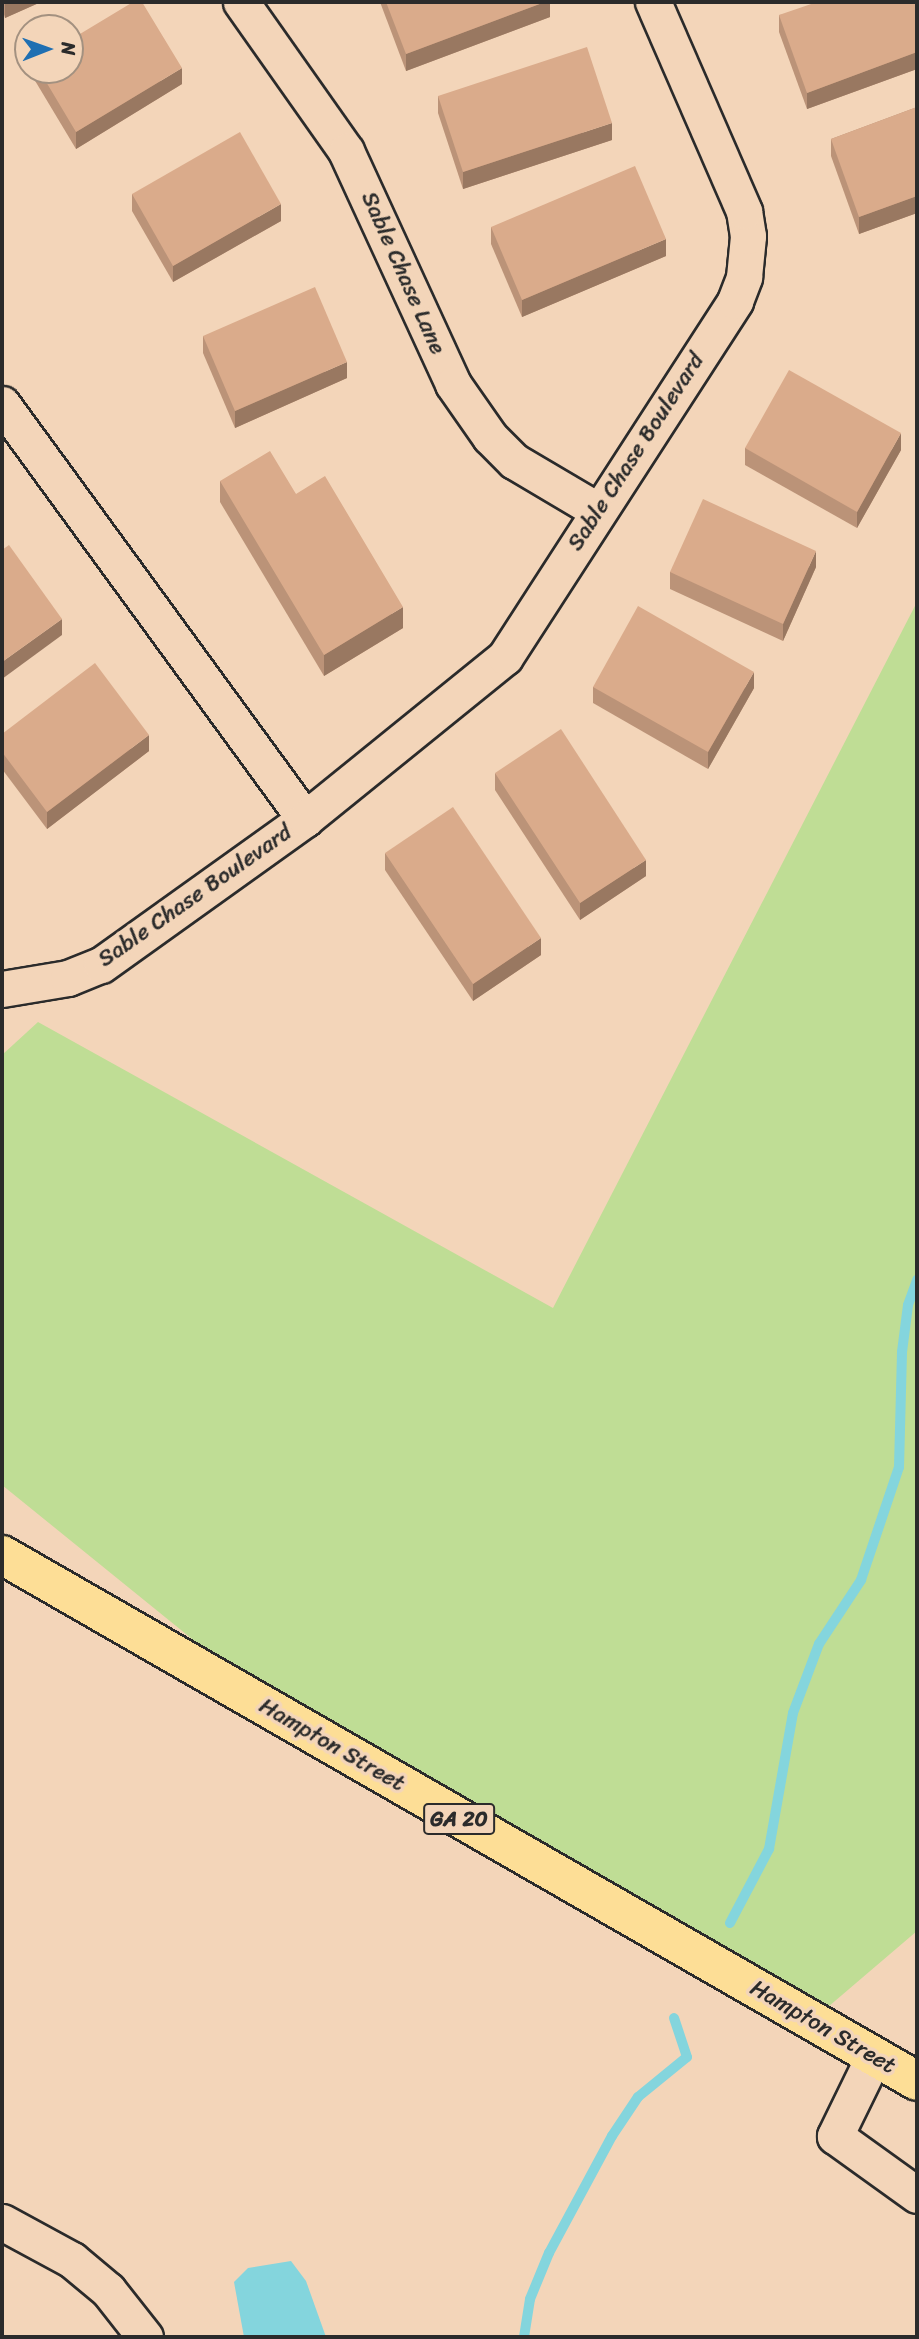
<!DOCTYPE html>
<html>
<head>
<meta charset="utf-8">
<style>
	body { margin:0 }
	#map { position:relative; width:919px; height:2339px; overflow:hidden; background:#f3d5b9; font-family:Sriracha,sans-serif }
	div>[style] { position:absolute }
	.green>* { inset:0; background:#bfdd95 }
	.water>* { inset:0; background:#84d5dd }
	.stream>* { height:10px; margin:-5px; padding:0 5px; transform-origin:5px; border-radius:5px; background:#84d5dd }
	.roads { filter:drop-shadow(2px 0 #2b2b2b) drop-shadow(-2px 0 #2b2b2b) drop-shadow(0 2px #2b2b2b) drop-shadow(0 -2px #2b2b2b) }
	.minor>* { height:35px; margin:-17.5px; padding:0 17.5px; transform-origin:17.5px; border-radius:17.5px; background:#f3d5b9 }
	.major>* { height:38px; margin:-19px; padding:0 19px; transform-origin:19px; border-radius:19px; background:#fdde96 }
	.wall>* { inset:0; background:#bb9378 }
	.shaded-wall>* { inset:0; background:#997861 }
	.building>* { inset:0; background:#daab8b }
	span { translate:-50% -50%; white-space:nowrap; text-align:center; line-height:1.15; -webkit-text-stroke:7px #f3d5b9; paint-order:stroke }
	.shield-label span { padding:2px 5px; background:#f3d5b9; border:2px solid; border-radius:5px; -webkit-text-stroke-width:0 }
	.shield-label { font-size:21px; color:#2b2b2b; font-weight:700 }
	.street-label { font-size:23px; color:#2b2b2b }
	.frame { position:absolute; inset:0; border:4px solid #2b2b2b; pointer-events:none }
	.north { position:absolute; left:14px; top:14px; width:70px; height:70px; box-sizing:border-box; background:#f3d5b9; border:2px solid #a39180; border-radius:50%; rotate:89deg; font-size:19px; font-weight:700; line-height:28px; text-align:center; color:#2b2b2b }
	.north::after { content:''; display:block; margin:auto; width:24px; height:32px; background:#1f6fb2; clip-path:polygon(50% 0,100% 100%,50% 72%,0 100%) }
</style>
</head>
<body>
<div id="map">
	<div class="green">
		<div style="clip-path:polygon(917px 602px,917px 1931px,801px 2030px,286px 1715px,2px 1485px,2px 1055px,38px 1022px,553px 1308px)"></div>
	</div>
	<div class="water">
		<div style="clip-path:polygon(291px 2261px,306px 2281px,326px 2337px,244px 2337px,234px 2282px,248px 2268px)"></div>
	</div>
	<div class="stream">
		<div style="left:730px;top:1923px;width:84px;rotate:-62.2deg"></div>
		<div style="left:769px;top:1849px;width:138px;rotate:-80deg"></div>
		<div style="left:793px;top:1713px;width:74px;rotate:-69.4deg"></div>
		<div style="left:819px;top:1644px;width:77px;rotate:-56.7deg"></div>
		<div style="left:861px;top:1580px;width:119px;rotate:-71.4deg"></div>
		<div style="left:899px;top:1467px;width:115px;rotate:-88.5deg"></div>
		<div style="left:902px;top:1352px;width:47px;rotate:-82.7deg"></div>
		<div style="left:908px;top:1305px;width:27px;rotate:-70deg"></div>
		<div style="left:524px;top:2337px;width:38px;rotate:-81deg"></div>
		<div style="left:530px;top:2299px;width:50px;rotate:-67.6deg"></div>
		<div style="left:549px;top:2253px;width:133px;rotate:-61.7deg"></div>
		<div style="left:612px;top:2136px;width:47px;rotate:-56.3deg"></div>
		<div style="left:638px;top:2097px;width:63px;rotate:-39.2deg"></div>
		<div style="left:687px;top:2057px;width:41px;rotate:-108.4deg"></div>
	</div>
	<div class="roads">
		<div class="minor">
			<div style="left:241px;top:2px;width:182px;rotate:54.8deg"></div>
			<div style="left:346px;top:151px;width:256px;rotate:65.3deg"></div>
			<div style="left:453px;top:384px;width:65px;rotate:55.1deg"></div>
			<div style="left:490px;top:437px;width:34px;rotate:45deg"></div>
			<div style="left:514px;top:461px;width:96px;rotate:30.6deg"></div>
			<div style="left:2px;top:404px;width:514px;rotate:53.87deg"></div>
			<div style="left:2px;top:989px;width:67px;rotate:-9.5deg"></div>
			<div style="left:68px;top:978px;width:35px;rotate:-22deg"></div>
			<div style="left:101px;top:965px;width:251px;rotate:-35.6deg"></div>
			<div style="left:305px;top:819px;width:257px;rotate:-39deg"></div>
			<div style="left:505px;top:657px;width:424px;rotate:-57.1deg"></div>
			<div style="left:735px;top:301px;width:26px;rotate:-69deg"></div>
			<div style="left:744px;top:277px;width:41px;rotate:-84.4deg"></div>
			<div style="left:748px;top:236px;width:25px;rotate:-99deg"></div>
			<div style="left:744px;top:211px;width:228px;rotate:-113.5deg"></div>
			<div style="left:873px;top:2058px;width:87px;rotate:116deg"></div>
			<div style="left:835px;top:2136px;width:101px;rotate:35.7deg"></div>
			<div style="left:2px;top:2222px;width:80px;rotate:28.5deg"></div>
			<div style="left:72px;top:2260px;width:47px;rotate:39.8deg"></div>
			<div style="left:108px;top:2290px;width:60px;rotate:51.8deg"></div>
		</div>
		<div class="major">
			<div style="left:2px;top:1555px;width:1055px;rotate:29.89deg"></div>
		</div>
	</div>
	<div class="wall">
		<div style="clip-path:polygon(2px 2px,41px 2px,5px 18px,2px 8px)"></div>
		<div style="clip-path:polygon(380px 2px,550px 2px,550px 17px,406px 71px)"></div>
		<div style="clip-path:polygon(917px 2px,917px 69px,807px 109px,779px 32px,779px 15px)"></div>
		<div style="clip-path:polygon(34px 70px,70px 70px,182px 84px,76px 149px,34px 79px)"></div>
		<div style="clip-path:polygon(438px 96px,612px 140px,463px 189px,438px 113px)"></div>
		<div style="clip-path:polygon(917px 107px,917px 213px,859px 234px,831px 156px,831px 139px)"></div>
		<div style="clip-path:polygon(132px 194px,281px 221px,173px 282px,132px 211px)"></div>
		<div style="clip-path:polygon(491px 227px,666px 256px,522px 317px,491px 244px)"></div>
		<div style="clip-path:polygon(203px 336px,347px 378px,235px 428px,203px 353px)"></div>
		<div style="clip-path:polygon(745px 448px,901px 450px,857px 528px,745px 465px)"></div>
		<div style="clip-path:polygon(220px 481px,296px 494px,403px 628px,324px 676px,220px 502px)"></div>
		<div style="clip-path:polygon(816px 567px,783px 641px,670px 589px,670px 572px)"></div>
		<div style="clip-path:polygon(593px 687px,754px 688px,708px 769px,593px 703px)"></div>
		<div style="clip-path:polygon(2px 734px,149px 751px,47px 829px,2px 769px)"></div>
		<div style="clip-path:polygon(495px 773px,646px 876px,580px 920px,495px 790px)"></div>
		<div style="clip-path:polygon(385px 853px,541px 955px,473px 1001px,385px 870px)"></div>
	</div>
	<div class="shaded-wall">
		<div style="clip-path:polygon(5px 2px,41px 2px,5px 18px)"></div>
		<div style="clip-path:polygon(545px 2px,550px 2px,550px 17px,406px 71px,406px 54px)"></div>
		<div style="clip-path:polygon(917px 52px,917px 69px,807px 109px,807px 93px)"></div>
		<div style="clip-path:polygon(182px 68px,182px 84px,76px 149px,76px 132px)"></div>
		<div style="clip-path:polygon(612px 123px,612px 140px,463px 189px,463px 172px)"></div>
		<div style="clip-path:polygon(917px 196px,917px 213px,859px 234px,859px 217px)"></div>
		<div style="clip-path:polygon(281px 204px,281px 221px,173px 282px,173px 266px)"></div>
		<div style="clip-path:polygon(666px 239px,666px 256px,522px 317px,522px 300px)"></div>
		<div style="clip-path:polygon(347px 362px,347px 378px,235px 428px,235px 411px)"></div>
		<div style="clip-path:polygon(901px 433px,901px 450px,857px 528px,857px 512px)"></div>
		<div style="clip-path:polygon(816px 551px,816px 567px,783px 641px,783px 624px)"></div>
		<div style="clip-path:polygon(403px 607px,403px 628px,324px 676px,324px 655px)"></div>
		<div style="clip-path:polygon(62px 619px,62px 635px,2px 679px,2px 662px)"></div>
		<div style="clip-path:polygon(754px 672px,754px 688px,708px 769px,708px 752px)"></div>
		<div style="clip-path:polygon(149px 735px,149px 751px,47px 829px,47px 812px)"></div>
		<div style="clip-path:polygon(646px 860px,646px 876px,580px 920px,580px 903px)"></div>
		<div style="clip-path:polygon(541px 938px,541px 955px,473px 1001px,473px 984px)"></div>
	</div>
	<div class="building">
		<div style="clip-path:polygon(133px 2px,142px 2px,182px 68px,76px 132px,39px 70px,70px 70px,70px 40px)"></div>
		<div style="clip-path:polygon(386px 2px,545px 2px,406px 54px)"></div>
		<div style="clip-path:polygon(817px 2px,917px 2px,917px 52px,807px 93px,779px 15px)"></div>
		<div style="clip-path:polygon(587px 47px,612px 123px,463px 172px,438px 96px)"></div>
		<div style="clip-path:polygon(917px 107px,917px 196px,859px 217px,831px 139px)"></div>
		<div style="clip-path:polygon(240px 132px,281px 204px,173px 266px,132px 194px)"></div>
		<div style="clip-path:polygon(635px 166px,666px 239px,522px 300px,491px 227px)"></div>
		<div style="clip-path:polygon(315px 287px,347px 362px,235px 411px,203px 336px)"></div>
		<div style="clip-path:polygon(789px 370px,901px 433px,857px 512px,745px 448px)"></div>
		<div style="clip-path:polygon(270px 451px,296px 494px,325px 476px,403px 607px,324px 655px,220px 481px)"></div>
		<div style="clip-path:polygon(703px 499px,816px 551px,783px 624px,670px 572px)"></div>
		<div style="clip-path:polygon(9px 545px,62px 619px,2px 662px,2px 550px)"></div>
		<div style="clip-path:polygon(638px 606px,754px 672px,708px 752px,593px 687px)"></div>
		<div style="clip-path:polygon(95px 663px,149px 735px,47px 812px,2px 752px,2px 734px)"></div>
		<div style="clip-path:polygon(561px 729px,646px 860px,580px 903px,495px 773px)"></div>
		<div style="clip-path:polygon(453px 807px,541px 938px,473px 984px,385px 853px)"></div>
	</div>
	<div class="shield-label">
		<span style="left:459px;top:1819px">GA 20</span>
	</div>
	<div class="street-label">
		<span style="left:403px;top:273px;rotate:66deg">Sable Chase Lane</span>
		<span style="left:636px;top:452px;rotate:-57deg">Sable Chase Boulevard</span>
		<span style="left:195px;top:896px;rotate:-35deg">Sable Chase Boulevard</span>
		<span style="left:332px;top:1745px;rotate:30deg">Hampton Street</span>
		<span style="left:823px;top:2027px;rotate:30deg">Hampton Street</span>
	</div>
	<div class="frame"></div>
	<div class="north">N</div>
</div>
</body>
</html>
